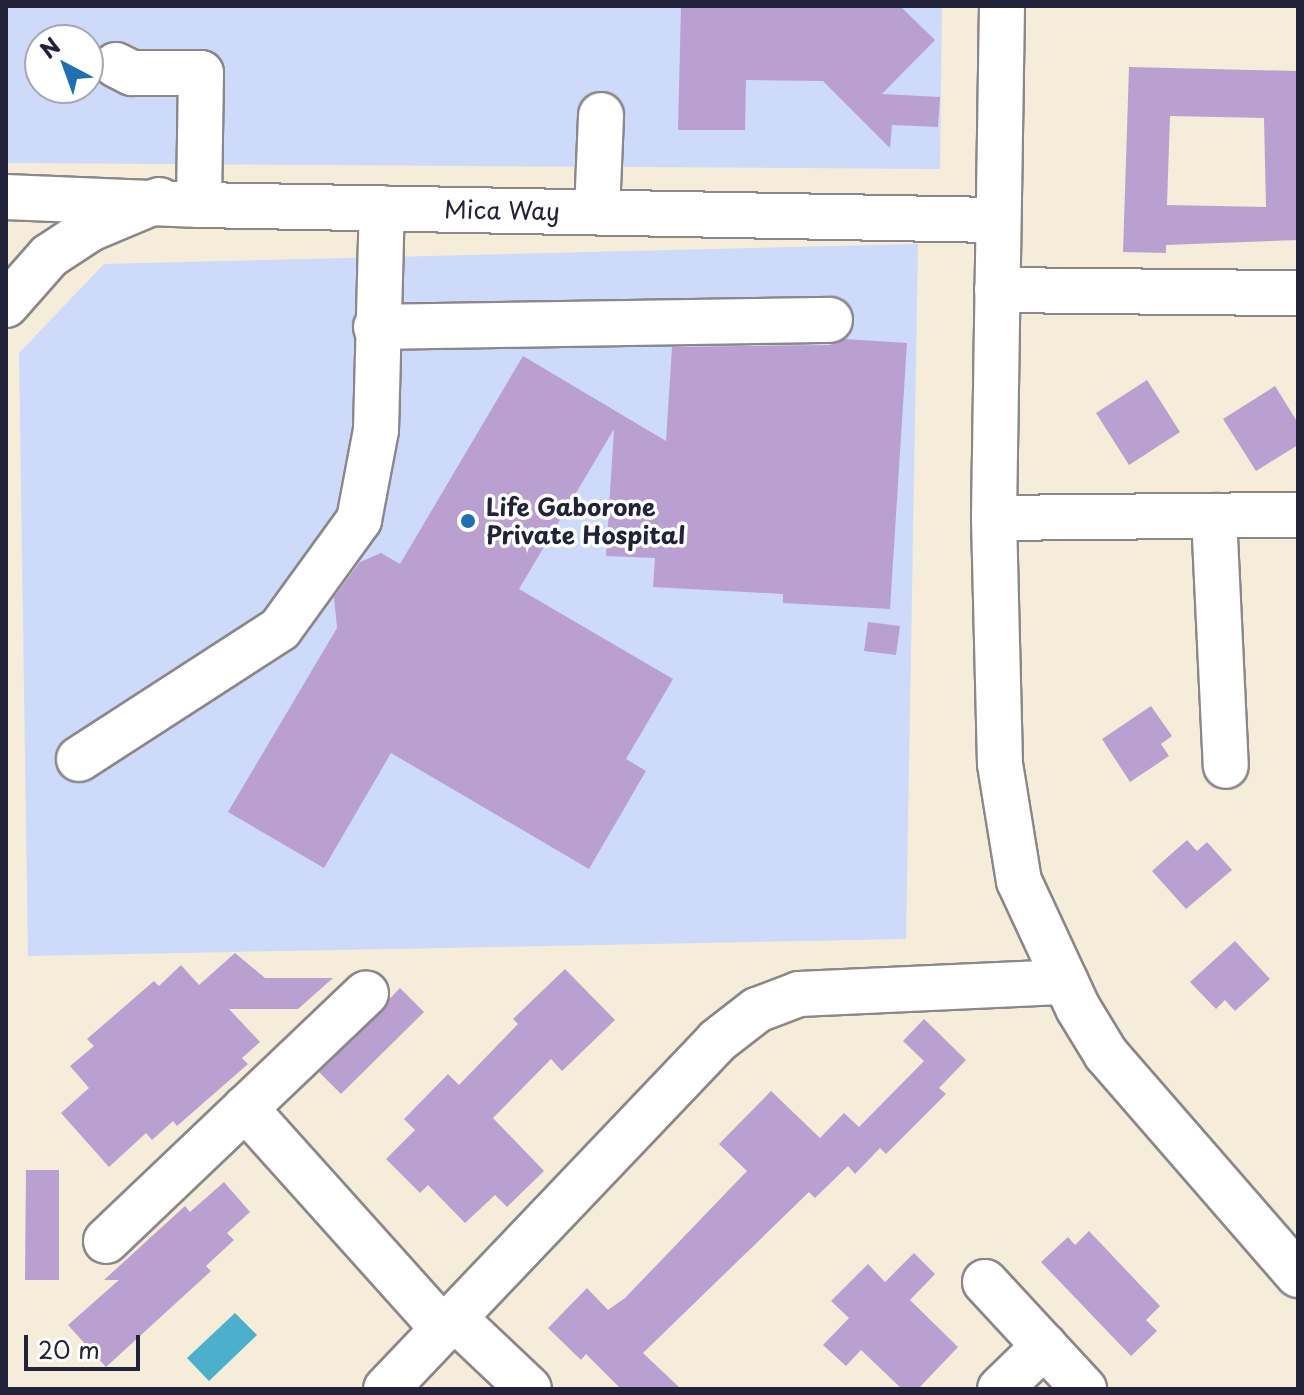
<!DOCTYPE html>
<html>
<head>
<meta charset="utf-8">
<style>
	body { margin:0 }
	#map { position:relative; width:1304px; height:1395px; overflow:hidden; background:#f5ecd9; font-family:"Playpen Sans",sans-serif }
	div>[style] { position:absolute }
	.built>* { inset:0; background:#cedafa }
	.water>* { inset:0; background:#4cafcc }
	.building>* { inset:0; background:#b9a0d0 }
	.roads { filter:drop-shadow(2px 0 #8c878a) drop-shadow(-2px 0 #8c878a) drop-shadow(0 2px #8c878a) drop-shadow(0 -2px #8c878a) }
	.minor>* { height:44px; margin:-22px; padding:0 22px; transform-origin:22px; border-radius:22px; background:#fff }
	.major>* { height:44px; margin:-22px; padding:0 22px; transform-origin:22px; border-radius:22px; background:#fff }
	.dots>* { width:22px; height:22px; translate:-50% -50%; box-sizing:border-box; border:4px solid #fff; border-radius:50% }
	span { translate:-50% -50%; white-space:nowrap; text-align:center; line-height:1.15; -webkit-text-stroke:7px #fff; paint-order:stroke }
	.street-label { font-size:24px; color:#22223b }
	.poi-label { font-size:24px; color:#22223b; font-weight:700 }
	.left { translate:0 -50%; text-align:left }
	.frame { position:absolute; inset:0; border:8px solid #22223b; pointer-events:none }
	.north { position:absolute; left:24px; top:24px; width:80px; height:80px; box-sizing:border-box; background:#fff; border:2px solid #a7a7b1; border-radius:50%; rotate:319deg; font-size:22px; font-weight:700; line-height:32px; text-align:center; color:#22223b }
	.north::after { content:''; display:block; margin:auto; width:28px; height:36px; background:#1f6fb2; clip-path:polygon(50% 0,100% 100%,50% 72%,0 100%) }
	.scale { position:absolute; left:24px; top:1335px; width:116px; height:36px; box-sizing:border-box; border:4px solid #22223b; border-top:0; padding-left:10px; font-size:24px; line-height:28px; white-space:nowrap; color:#22223b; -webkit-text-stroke:6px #fff; paint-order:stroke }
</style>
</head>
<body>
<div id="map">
	<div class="built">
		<div style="clip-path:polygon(evenodd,6px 6px,942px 6px,940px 169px,6px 163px,6px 6px,40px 40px,88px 40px,88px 88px,40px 88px,40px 40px)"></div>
		<div style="clip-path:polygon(918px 244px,906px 939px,28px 956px,19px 353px,104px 264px)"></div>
	</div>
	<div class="water">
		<div style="clip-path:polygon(235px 1313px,257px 1335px,209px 1381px,187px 1358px)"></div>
	</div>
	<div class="building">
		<div style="clip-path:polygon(681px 6px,900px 6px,935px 40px,882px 94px,940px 97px,938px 127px,892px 125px,890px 148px,823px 81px,746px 80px,745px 130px,678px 130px)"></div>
		<div style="clip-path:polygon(evenodd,1129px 67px,1298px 71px,1298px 240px,1166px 245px,1166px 253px,1123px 252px,1129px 67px,1170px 116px,1264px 118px,1266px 207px,1167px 205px,1170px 116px)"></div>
		<div style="clip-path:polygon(845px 339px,907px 343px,890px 609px,783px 603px,783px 594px,653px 587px,655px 558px,606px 556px,614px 429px,519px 589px,673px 679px,626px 759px,646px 771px,589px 869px,391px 753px,324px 868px,228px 812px,337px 628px,334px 597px,360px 562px,381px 553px,400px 564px,523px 356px,666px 441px,672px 347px,830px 345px)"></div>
		<div style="clip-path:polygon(1147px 380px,1180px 432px,1129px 465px,1096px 413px)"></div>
		<div style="clip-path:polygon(1275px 386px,1298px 423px,1298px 445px,1256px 471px,1223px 419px)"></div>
		<div style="clip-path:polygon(868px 622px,900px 626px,896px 655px,864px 651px)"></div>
		<div style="clip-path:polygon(1151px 706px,1172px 736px,1161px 744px,1169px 756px,1130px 782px,1102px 739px)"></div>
		<div style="clip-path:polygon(1187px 840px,1197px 851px,1207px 842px,1232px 870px,1186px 909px,1152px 871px)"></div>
		<div style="clip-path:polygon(1235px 941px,1270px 979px,1235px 1011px,1225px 1000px,1216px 1009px,1190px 982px)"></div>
		<div style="clip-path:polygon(235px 953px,265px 978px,333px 978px,298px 1009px,229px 1009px,260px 1042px,242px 1058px,248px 1064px,177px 1126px,173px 1121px,152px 1140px,146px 1133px,109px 1167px,61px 1113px,89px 1088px,70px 1066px,94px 1046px,87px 1039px,154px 981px,159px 986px,181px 965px,199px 985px)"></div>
		<div style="clip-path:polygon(565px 969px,615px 1020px,562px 1071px,551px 1059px,493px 1118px,544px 1171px,507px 1207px,495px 1195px,465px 1223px,428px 1185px,420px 1193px,386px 1159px,415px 1130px,404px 1119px,448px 1074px,459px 1085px,518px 1024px,513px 1019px)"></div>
		<div style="clip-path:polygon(400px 988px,424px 1012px,341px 1094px,319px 1072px)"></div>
		<div style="clip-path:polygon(924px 1019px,966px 1060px,939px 1088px,946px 1094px,886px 1154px,880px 1148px,855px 1174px,848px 1166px,815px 1198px,809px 1192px,643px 1353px,681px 1389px,621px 1389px,586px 1354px,581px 1360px,548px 1328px,587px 1288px,608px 1310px,625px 1298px,747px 1171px,719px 1144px,771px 1091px,820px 1138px,844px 1113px,859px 1127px,924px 1061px,903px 1041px)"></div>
		<div style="clip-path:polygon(26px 1170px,59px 1170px,59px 1280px,25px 1280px)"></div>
		<div style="clip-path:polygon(224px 1182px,250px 1212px,227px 1233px,234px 1240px,206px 1266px,211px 1271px,106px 1367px,68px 1325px,119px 1280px,104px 1280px,185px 1206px,190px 1212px)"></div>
		<div style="clip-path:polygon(1089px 1231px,1160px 1306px,1146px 1320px,1157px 1331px,1131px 1356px,1041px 1262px,1068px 1237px,1075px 1245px)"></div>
		<div style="clip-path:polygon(914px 1253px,935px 1274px,910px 1300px,958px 1347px,918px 1389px,902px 1389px,861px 1350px,846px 1366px,823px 1345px,849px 1318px,831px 1301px,868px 1264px,885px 1282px)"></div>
	</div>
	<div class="roads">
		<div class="minor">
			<div style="left:1002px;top:6px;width:512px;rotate:90.9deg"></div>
			<div style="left:994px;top:518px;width:246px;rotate:88.6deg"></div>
			<div style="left:1000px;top:764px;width:119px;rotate:80.8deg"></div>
			<div style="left:1019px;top:881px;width:140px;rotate:65.1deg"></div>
			<div style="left:1078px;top:1008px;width:54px;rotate:58.7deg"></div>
			<div style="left:1106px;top:1054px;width:293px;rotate:49deg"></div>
			<div style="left:116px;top:65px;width:18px;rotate:27deg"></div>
			<div style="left:132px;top:73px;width:69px"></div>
			<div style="left:201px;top:73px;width:132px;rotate:90.9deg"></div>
			<div style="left:6px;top:197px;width:193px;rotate:2.4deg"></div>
			<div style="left:199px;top:205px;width:799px;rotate:1.08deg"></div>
			<div style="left:597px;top:212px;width:97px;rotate:-87.6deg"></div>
			<div style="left:997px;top:290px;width:301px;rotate:0.6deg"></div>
			<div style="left:376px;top:327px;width:454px;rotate:-0.9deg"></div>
			<div style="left:1214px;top:516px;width:250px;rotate:87.3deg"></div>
			<div style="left:994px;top:518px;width:304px;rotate:-0.6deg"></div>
			<div style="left:79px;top:759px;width:239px;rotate:-32.9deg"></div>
			<div style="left:280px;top:629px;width:135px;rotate:-54.1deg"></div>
			<div style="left:359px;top:520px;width:92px;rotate:-79.3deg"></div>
			<div style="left:376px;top:430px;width:222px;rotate:-88.5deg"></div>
			<div style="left:245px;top:1108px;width:297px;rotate:48.1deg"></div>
			<div style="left:106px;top:1241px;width:359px;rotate:-43.6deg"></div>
			<div style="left:985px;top:1282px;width:146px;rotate:47.2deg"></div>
			<div style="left:454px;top:1318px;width:103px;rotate:43.4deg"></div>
			<div style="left:386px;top:1389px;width:480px;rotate:-46.4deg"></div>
			<div style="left:717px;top:1041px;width:51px;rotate:-37.8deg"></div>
			<div style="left:757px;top:1010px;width:45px;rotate:-20.9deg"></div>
			<div style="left:799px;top:994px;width:267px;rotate:-2.6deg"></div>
			<div style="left:1000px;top:1389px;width:62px;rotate:-44.3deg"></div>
		</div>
		<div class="major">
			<div style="left:6px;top:305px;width:65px;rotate:-48.7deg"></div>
			<div style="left:49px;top:256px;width:49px;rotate:-33.4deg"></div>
			<div style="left:90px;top:229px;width:75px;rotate:-22.8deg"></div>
		</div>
	</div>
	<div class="dots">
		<div style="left:468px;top:521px;background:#1f6fb2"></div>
	</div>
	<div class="street-label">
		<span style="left:502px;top:210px;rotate:1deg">Mica Way</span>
	</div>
	<div class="poi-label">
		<span class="left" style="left:486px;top:521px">Life Gaborone<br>Private Hospital</span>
	</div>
	<div class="frame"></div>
	<div class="north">N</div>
	<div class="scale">20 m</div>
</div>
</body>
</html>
